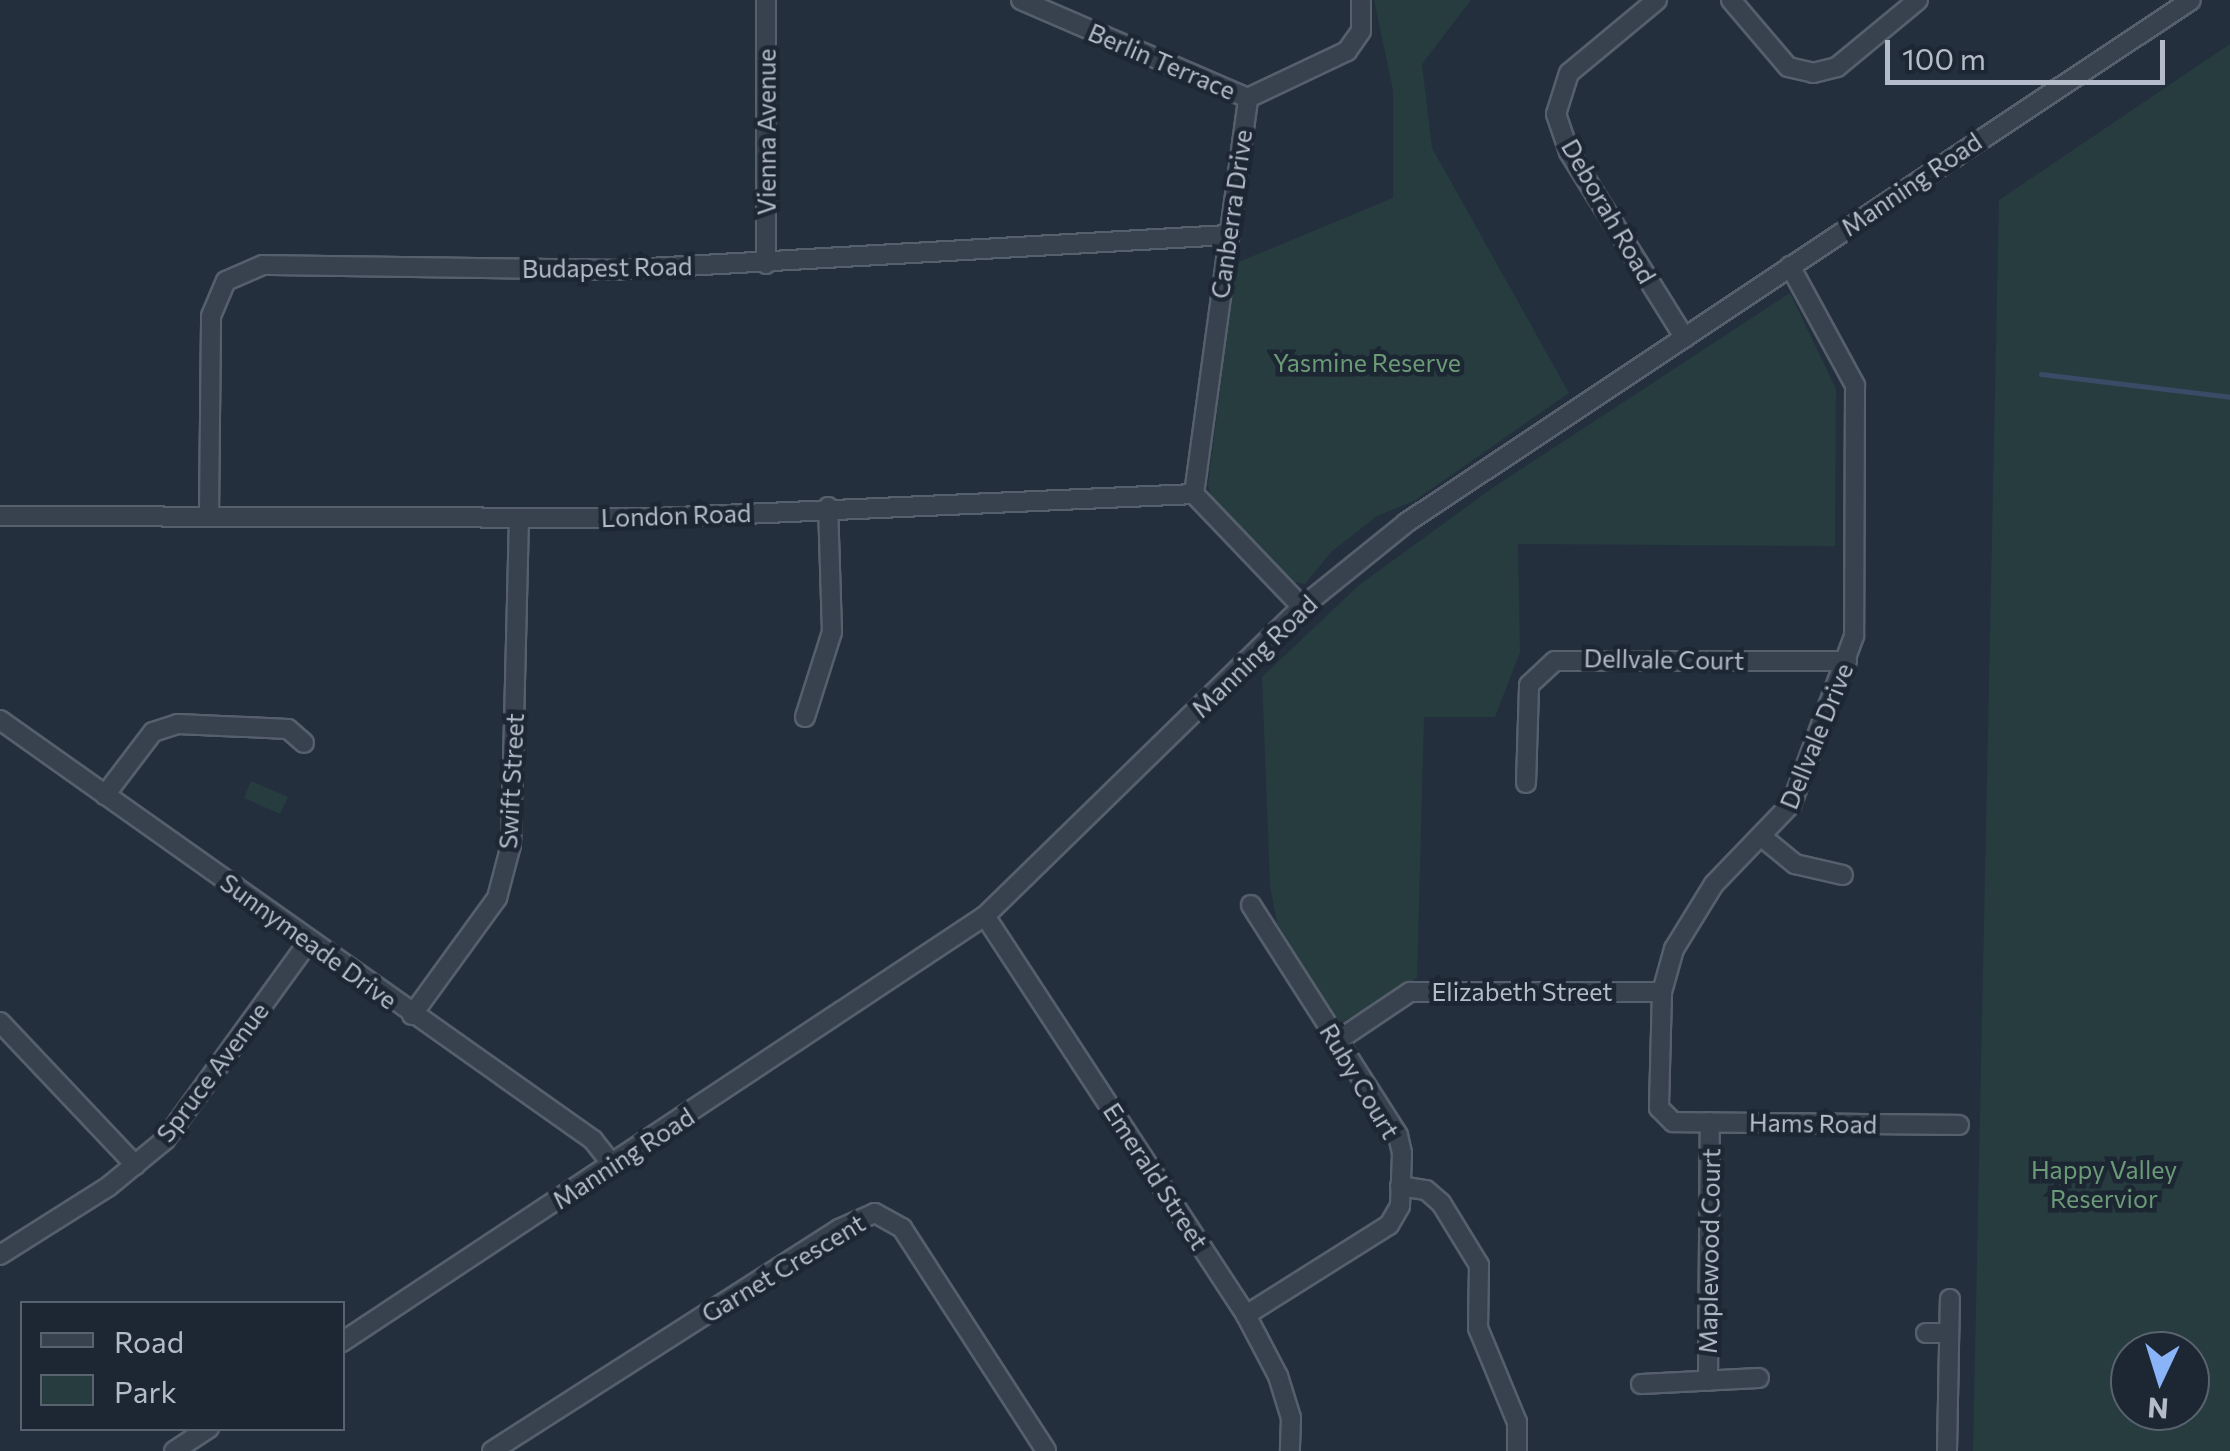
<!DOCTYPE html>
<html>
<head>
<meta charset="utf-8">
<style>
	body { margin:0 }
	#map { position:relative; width:2230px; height:1451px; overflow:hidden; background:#242f3e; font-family:Commissioner,sans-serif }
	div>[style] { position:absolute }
	.green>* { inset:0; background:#263c3f }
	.stream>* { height:5px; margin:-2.5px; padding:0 2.5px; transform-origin:2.5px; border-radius:2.5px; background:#394c67 }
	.roads { filter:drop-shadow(2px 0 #565f6c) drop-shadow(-2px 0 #565f6c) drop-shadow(0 2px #565f6c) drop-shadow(0 -2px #565f6c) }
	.minor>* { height:18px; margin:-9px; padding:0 9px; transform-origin:9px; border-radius:9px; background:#38414e }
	span { translate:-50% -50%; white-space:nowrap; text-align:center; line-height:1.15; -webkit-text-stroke:9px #1d2633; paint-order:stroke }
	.street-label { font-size:25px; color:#b4bcc9 }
	.park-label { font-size:25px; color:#6b9a76 }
	.legend { position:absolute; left:20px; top:1301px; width:325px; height:130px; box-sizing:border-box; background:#1d2633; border:2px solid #59626f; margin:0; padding:12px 18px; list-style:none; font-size:30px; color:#b4bcc9 }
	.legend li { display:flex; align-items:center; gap:20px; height:50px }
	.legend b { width:50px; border:2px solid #59626f }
	.north { position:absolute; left:2110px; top:1331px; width:100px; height:100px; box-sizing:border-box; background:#1d2633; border:2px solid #59626f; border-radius:50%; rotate:184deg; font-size:28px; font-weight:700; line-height:40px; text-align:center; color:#b4bcc9 }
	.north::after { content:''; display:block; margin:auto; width:35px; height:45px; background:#8ab4f8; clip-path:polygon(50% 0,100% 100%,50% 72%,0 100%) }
	.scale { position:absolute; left:1885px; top:40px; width:280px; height:45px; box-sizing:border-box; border:5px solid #b4bcc9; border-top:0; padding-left:12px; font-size:30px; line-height:35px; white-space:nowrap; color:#b4bcc9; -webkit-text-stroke:8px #1d2633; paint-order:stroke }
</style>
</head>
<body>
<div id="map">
	<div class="green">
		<div style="clip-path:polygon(1374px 0,1471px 0,1422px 64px,1432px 148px,1569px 393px,1414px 501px,1377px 516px,1331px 552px,1305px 584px,1293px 582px,1212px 503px,1208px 484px,1236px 263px,1393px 198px,1393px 90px)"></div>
		<div style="clip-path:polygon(evenodd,2230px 44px,2230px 1451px,1973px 1451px,1999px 200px,2230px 44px,2130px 1351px,2190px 1351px,2190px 1411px,2130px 1411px,2130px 1351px)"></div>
		<div style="clip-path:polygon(1790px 293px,1836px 389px,1835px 546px,1518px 544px,1520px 652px,1495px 717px,1424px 717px,1417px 978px,1339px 1024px,1277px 923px,1270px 885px,1262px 677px,1358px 586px,1491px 489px)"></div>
		<div style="clip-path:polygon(251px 781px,288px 797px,280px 814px,244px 798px)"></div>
	</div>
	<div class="stream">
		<div style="left:2041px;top:374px;width:190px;rotate:6.9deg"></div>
	</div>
	<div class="roads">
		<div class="minor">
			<div style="left:766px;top:0;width:264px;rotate:90deg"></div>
			<div style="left:1021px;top:0;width:247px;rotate:23.4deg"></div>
			<div style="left:1657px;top:0;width:114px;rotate:140.3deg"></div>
			<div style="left:1569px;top:73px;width:43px;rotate:107.6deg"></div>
			<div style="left:1556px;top:114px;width:40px;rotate:71.1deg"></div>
			<div style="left:1569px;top:152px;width:219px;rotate:58.1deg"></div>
			<div style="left:1731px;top:0;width:88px;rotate:49.6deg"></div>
			<div style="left:1788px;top:67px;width:26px;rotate:13deg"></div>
			<div style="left:1813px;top:73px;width:25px;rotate:-14deg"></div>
			<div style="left:1837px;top:67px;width:105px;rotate:-39.6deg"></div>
			<div style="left:1248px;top:98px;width:110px;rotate:-25.4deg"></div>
			<div style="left:1347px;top:51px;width:24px;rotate:-55deg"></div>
			<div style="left:1361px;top:31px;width:31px;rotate:-90deg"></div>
			<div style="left:1790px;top:266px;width:136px;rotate:61.4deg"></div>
			<div style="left:1855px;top:385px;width:251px;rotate:90.2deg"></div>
			<div style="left:1854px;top:636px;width:178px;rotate:110.4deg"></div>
			<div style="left:1792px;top:803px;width:112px;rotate:133.9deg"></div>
			<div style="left:1714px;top:884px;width:76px;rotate:121.6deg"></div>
			<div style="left:1674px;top:949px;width:45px;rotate:105.6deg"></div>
			<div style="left:1662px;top:992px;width:116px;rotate:91.5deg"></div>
			<div style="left:1659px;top:1108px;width:20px;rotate:45deg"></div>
			<div style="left:1673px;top:1122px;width:286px;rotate:0.6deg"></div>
			<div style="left:1194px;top:494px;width:400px;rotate:-82.2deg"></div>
			<div style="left:209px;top:514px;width:198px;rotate:-89.4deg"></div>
			<div style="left:211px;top:316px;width:38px;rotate:-67deg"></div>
			<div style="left:226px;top:281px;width:40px;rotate:-23.4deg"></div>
			<div style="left:263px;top:265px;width:352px;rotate:0.8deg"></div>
			<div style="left:615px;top:270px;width:613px;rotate:-3.27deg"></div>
			<div style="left:0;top:516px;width:654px;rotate:0.18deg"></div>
			<div style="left:654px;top:518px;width:541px;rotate:-2.54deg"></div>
			<div style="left:1194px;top:494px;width:156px;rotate:46.3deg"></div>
			<div style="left:805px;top:717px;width:89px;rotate:-72.4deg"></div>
			<div style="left:832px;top:632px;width:125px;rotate:-91.8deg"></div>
			<div style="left:0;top:720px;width:727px;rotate:35.31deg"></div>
			<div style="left:593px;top:1140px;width:33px;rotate:52deg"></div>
			<div style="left:1526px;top:783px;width:98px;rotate:-88.2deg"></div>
			<div style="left:1529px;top:685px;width:35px;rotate:-43deg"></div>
			<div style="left:1555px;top:661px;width:292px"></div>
			<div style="left:105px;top:795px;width:79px;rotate:-52.7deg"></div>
			<div style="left:153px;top:732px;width:26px;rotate:-18deg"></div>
			<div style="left:178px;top:724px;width:110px;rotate:2.6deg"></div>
			<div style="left:288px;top:729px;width:21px;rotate:41deg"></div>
			<div style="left:1762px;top:837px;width:43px;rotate:39.3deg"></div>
			<div style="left:1795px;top:864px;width:49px;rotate:12.9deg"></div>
			<div style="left:985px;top:916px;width:477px;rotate:56.8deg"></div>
			<div style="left:1246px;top:1315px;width:69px;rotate:62.3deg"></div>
			<div style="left:1278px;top:1376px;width:44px;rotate:72.8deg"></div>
			<div style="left:1291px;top:1418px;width:33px;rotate:92deg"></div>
			<div style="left:412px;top:1015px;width:145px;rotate:-54deg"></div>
			<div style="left:497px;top:898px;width:55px;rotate:-75.2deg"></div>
			<div style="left:511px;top:845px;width:326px;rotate:-88.6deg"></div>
			<div style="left:0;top:1022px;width:197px;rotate:46.6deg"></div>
			<div style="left:1337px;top:1041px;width:88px;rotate:-33.9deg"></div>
			<div style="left:1410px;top:992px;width:252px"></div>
			<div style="left:1400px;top:1186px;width:26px;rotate:9deg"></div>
			<div style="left:1426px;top:1190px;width:20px;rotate:41deg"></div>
			<div style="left:1441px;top:1203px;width:73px;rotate:58.5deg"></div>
			<div style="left:1479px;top:1265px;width:63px;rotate:90.9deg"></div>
			<div style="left:1478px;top:1328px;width:102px;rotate:67.5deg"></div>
			<div style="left:1517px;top:1422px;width:29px;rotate:90deg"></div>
			<div style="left:0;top:1255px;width:129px;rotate:-32.3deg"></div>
			<div style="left:109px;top:1186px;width:72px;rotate:-39.4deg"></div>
			<div style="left:165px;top:1140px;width:246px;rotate:-54.1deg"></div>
			<div style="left:1246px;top:1315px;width:169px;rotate:-32.2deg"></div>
			<div style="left:1389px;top:1225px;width:22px;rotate:-60deg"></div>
			<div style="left:1400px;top:1206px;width:53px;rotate:-87.8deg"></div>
			<div style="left:1402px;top:1153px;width:18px;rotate:-103deg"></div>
			<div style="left:1398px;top:1135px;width:273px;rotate:-122.6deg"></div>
			<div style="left:1926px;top:1333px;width:23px"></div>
			<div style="left:342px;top:1342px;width:771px;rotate:-33.53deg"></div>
			<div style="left:985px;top:916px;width:443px;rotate:-44.3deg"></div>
			<div style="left:1302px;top:607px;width:134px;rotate:-38.9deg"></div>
			<div style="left:1406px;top:523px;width:943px;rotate:-33.67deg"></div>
			<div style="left:1708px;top:1381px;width:259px;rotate:-89.6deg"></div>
			<div style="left:1641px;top:1384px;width:118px;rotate:-2.9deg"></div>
			<div style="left:174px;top:1451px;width:42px;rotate:-33.3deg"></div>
			<div style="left:492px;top:1451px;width:412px;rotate:-32.6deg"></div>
			<div style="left:839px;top:1229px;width:39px;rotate:-24deg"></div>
			<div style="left:875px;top:1213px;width:31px;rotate:29deg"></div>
			<div style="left:902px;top:1228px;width:265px;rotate:57.1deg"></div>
			<div style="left:1947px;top:1451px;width:152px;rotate:-88.9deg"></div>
		</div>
	</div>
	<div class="street-label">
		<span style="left:1162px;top:61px;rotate:23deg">Berlin Terrace</span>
		<span style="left:766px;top:132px;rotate:-90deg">Vienna Avenue</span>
		<span style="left:1911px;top:184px;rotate:-34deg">Manning Road</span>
		<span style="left:1609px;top:211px;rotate:60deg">Deborah Road</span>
		<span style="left:1231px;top:214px;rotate:-82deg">Canberra Drive</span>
		<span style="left:607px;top:267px;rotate:-1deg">Budapest Road</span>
		<span style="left:676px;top:515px;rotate:-2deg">London Road</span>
		<span style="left:1254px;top:656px;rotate:-44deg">Manning Road</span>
		<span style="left:1664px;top:659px;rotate:1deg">Dellvale Court</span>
		<span style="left:1816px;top:736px;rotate:-68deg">Dellvale Drive</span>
		<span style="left:511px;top:781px;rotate:-87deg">Swift Street</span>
		<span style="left:309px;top:941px;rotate:36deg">Sunnymeade Drive</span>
		<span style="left:1522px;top:991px">Elizabeth Street</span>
		<span style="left:212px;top:1072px;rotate:-53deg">Spruce Avenue</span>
		<span style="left:1360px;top:1081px;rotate:59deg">Ruby Court</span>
		<span style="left:1813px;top:1123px;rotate:1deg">Hams Road</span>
		<span style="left:623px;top:1158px;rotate:-33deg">Manning Road</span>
		<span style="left:1156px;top:1176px;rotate:57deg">Emerald Street</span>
		<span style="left:1709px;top:1251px;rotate:-89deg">Maplewood Court</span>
		<span style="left:783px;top:1268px;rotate:-31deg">Garnet Crescent</span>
	</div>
	<div class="park-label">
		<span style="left:1367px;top:362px">Yasmine Reserve</span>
		<span style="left:2104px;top:1184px">Happy Valley<br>Reservior</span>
	</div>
	<ul class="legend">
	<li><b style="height:12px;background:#38414e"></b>Road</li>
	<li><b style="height:28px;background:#263c3f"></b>Park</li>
	</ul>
	<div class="north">N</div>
	<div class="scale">100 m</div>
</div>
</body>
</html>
